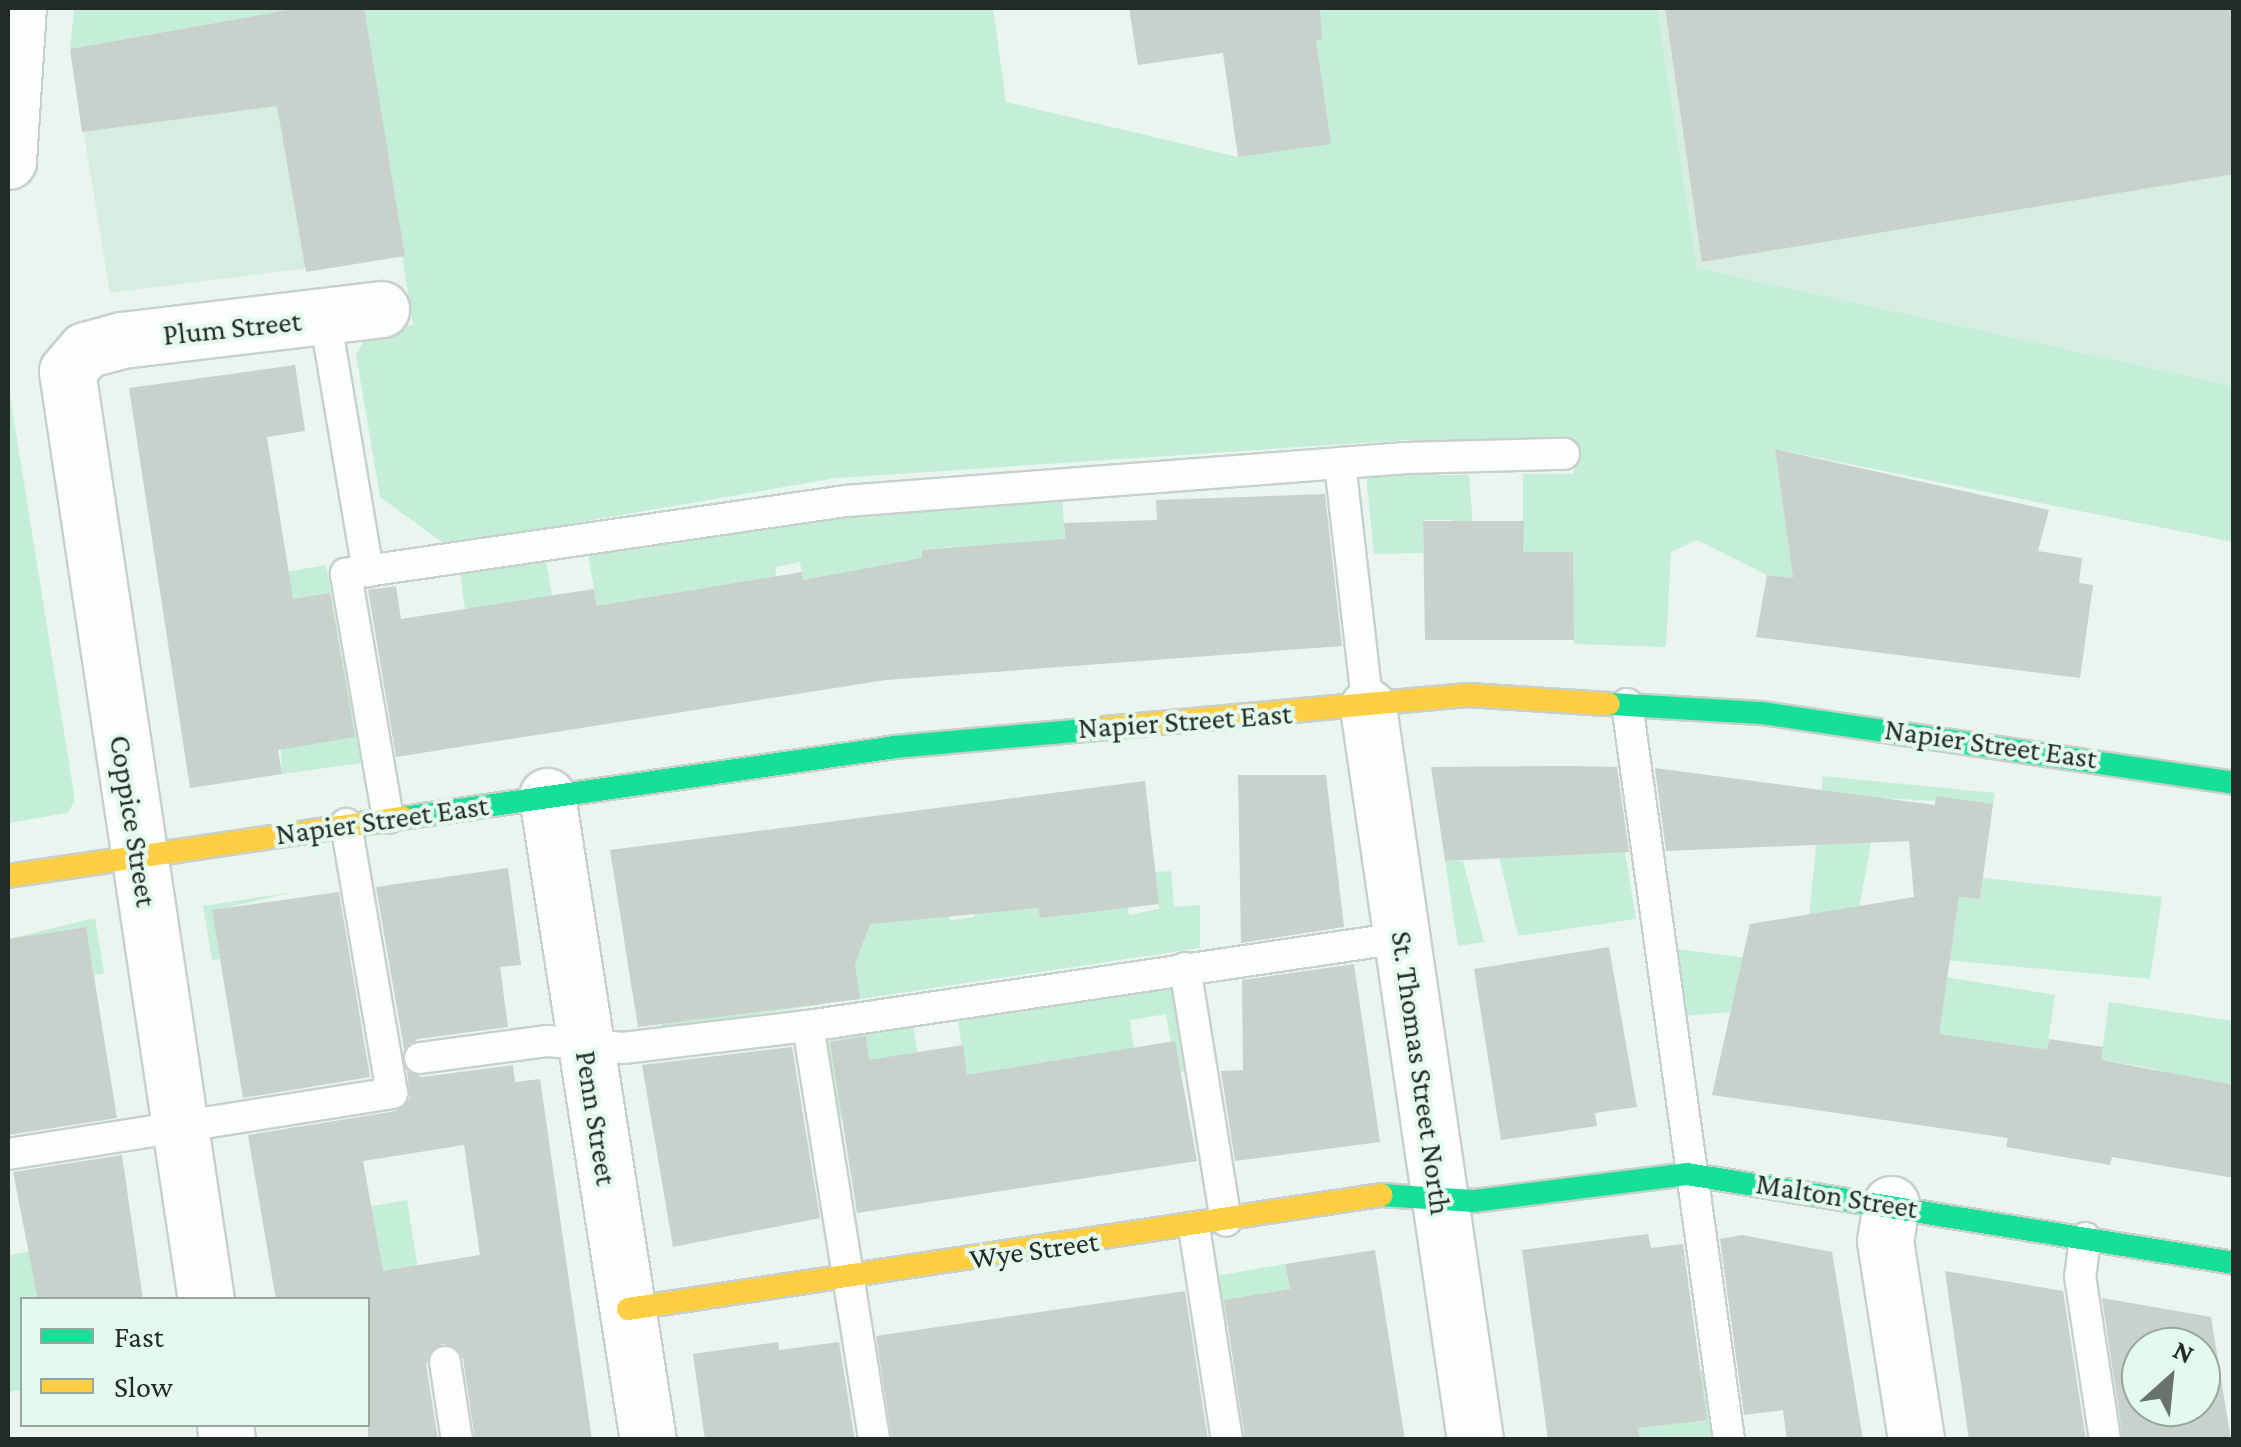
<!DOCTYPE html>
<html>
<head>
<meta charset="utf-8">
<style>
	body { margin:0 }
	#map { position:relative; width:2241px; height:1447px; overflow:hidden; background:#eaf5ef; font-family:"Crimson Pro",serif }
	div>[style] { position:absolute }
	.built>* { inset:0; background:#d8ede2 }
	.green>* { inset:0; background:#c4eed8 }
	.building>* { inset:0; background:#c8d1cc }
	.roads { filter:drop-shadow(2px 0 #c7d0cb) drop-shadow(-2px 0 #c7d0cb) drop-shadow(0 2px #c7d0cb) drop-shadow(0 -2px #c7d0cb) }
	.lane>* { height:30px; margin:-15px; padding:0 15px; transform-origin:15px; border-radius:15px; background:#fcfefd }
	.street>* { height:55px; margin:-27.5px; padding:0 27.5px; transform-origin:27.5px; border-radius:27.5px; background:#fcfefd }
	.fast>* { height:22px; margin:-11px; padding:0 11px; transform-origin:11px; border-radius:11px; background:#16e098 }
	.slow>* { height:22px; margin:-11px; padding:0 11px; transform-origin:11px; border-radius:11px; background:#ffcf43 }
	span { translate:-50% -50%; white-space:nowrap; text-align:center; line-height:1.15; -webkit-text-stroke:8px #e5faee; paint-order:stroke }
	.street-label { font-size:30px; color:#232b26 }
	.frame { position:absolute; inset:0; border:10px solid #232b26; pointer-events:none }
	.legend { position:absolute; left:20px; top:1297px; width:350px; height:130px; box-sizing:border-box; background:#e5faee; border:2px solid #97a79e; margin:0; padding:12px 18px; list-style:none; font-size:30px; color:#232b26 }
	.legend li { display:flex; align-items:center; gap:20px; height:50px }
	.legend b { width:50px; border:2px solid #97a79e }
	.north { position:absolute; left:2121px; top:1327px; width:100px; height:100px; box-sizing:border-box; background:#e5faee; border:2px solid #97a79e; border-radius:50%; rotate:27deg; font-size:28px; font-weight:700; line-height:40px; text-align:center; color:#232b26 }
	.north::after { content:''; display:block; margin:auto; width:35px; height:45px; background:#69726c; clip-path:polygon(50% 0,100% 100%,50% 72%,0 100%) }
</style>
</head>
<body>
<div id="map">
	<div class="built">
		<div style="clip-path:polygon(299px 8px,364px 8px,405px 256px,110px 293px,70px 49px)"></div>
		<div style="clip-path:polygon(1657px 8px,2233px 8px,2233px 386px,1697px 268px)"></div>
	</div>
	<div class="green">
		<div style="clip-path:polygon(74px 8px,299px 8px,70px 49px)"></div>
		<div style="clip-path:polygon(364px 8px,993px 8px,1006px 102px,1238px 157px,1330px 143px,1311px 8px,1657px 8px,1697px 268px,2233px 386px,2233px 542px,1775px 449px,1793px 578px,1767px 575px,1697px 540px,1671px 552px,1666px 647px,1574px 644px,1573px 553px,1523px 552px,1523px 474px,1574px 474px,1573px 440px,1406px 440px,837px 478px,446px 545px,380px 497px,356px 354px,368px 334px,413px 325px)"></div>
		<div style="clip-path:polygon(8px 383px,75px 801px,67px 813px,8px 823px)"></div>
		<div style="clip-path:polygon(1366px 475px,1469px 475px,1475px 551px,1452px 552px,1452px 520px,1423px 520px,1423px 553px,1374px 554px)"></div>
		<div style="clip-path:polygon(1062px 493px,1067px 575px,956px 585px,952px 547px,922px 550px,925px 588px,807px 603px,800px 562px,775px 567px,782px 610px,715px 587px,691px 590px,603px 641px,588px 554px,769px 524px)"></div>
		<div style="clip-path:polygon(546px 561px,561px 648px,465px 609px,460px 573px)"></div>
		<div style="clip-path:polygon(326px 565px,361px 763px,282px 774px,274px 574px)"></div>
		<div style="clip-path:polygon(1823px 776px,1995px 793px,1993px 804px,1879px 798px,1856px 926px,1953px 938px,1959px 897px,1980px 899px,1983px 878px,2162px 897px,2150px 979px,1806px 947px)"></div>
		<div style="clip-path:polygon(785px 824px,801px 933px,945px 884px,950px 920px,975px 917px,970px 882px,1032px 874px,1040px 918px,1066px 915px,1122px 864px,1129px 915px,1159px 909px,1155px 872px,1171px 871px,1174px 907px,1200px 905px,1200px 948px,860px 999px,852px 942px,815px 948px,823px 1004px,662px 1029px,656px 987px,632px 991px,624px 939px,794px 915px)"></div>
		<div style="clip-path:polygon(1625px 852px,1636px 919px,1518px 936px,1499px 856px)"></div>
		<div style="clip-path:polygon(1445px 861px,1463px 861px,1484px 942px,1458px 946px)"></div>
		<div style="clip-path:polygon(293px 892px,213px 911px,220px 959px,212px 960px,203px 906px)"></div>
		<div style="clip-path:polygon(95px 918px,104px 973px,94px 975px,86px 927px,8px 939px)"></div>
		<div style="clip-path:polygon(1671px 948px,1784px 963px,1735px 992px,1730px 1012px,1683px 1016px)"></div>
		<div style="clip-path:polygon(1890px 968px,2055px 995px,2047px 1050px,1983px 1064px,1883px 997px)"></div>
		<div style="clip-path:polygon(1171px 983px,1184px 1072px,1176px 1073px,1166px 1014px,1130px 1020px,1134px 1050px,967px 1078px,957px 1016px)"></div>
		<div style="clip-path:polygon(2109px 1002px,2233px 1021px,2233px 1085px,2152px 1098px,2156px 1069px,2101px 1060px)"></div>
		<div style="clip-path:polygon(913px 1023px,926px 1109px,837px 1119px,824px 1038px)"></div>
		<div style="clip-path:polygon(407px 1200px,424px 1307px,368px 1315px,368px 1305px,395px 1300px,390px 1270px,355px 1275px,344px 1211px)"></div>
		<div style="clip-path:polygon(57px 1247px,64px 1299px,22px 1300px,22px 1390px,8px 1392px,8px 1255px)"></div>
		<div style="clip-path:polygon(1285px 1264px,1290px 1289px,1263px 1293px,1267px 1319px,1225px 1326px,1216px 1276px)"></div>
		<div style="clip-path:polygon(1702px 1370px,1713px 1439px,1640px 1439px,1638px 1428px,1686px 1422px,1630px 1380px)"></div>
	</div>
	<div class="building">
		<div style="clip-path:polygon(299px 8px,364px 8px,405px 256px,306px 272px,277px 106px,82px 132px,70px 49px)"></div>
		<div style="clip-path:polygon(1129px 8px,1320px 8px,1322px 40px,1316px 40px,1331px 144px,1238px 157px,1223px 53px,1138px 65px)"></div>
		<div style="clip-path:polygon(1665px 8px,2234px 8px,2234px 174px,1702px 262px)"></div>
		<div style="clip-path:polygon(295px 365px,305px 431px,267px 437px,293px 599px,330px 593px,355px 737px,278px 750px,282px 774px,190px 788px,129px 388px)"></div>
		<div style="clip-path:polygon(1775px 449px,2049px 510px,2038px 551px,2082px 558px,2079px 583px,2093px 585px,2080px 678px,1756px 637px,1767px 575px,1793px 578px)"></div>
		<div style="clip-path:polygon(1325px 494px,1342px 646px,886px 680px,396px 757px,368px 590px,396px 586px,401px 619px,594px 589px,597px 606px,802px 572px,803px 580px,922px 558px,922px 550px,1065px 539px,1064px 523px,1157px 520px,1156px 500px)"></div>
		<div style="clip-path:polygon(1423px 521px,1524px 521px,1523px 552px,1573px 552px,1574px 640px,1425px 640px)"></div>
		<div style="clip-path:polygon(1571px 766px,1617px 767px,1629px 852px,1445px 861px,1431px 767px)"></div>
		<div style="clip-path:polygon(1655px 768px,1935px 805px,1936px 796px,1993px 804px,1980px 899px,1959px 897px,1939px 1034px,2047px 1050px,2049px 1039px,2103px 1047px,2101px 1060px,2234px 1085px,2234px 1178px,2112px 1157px,2110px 1165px,2006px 1147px,2008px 1138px,1712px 1095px,1750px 924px,1914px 897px,1909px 841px,1666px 851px)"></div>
		<div style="clip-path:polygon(1238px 775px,1326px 775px,1344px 927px,1241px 943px)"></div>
		<div style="clip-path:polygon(1145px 781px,1159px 904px,1040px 918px,1038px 908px,870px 924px,855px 964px,860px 999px,638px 1027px,610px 850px)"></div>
		<div style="clip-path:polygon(508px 868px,521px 965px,500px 967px,508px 1027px,418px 1039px,404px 1049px,376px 887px)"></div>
		<div style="clip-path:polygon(339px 892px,370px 1077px,243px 1098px,212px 910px)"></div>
		<div style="clip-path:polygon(86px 927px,117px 1118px,8px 1135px,8px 939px)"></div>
		<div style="clip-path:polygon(1609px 947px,1637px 1107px,1595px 1113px,1597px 1126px,1501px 1140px,1474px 969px)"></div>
		<div style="clip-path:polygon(1354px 964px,1380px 1142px,1235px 1161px,1221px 1071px,1243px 1070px,1242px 980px)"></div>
		<div style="clip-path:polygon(866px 1036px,869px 1060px,963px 1045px,967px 1075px,1175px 1041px,1197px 1161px,857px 1213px,830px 1042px)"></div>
		<div style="clip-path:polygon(792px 1047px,820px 1218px,673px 1247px,642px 1065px)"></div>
		<div style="clip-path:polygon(evenodd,513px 1065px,515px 1082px,540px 1079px,592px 1440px,475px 1440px,463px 1358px,443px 1343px,426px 1364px,438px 1440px,368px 1440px,368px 1300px,276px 1300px,248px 1135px,396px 1111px,410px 1099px,407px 1071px,422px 1077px,513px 1065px,464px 1145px,480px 1255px,383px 1271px,363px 1161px,464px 1145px)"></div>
		<div style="clip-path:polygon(122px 1155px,143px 1300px,38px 1300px,13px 1172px)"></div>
		<div style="clip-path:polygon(1648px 1234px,1651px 1248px,1683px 1244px,1707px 1420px,1638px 1428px,1640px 1440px,1548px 1440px,1522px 1250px)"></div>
		<div style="clip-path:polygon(1742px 1235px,1832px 1252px,1863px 1440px,1787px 1440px,1783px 1410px,1744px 1415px,1720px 1239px)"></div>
		<div style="clip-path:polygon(1375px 1250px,1405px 1440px,1245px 1440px,1224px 1300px,1290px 1289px,1285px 1264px)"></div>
		<div style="clip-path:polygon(1945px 1271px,2063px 1291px,2086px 1440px,1969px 1440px)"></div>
		<div style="clip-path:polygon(1185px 1291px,1208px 1440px,892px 1440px,876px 1336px)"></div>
		<div style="clip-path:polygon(evenodd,2102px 1298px,2211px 1317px,2231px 1440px,2123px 1440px,2102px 1298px,2141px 1347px,2201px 1347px,2201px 1407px,2141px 1407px,2141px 1347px)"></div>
		<div style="clip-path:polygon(778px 1342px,779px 1350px,839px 1342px,855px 1440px,705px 1440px,693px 1354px)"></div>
	</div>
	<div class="roads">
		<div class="lane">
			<div style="left:325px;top:317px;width:258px;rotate:80.4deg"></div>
			<div style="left:1340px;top:463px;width:246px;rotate:83.5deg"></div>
			<div style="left:1627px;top:704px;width:743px;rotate:82.11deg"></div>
			<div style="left:388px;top:818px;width:248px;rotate:-99.8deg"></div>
			<div style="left:346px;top:574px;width:505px;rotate:-8.31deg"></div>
			<div style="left:846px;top:501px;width:562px;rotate:-4.39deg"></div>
			<div style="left:1406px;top:458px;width:158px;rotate:-1.5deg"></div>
			<div style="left:1185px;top:968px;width:256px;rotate:80.8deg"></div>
			<div style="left:808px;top:1026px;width:419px;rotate:80.9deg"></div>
			<div style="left:420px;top:1058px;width:129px;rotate:-7.6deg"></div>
			<div style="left:548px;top:1041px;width:75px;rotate:5.3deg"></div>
			<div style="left:623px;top:1048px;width:186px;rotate:-6.8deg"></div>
			<div style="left:808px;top:1026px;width:599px;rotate:-8.46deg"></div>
			<div style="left:8px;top:1154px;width:389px;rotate:-9deg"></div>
			<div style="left:392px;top:1093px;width:273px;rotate:-99.7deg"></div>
			<div style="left:1194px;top:1227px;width:216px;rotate:81.2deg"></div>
			<div style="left:2085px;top:1238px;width:38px;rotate:97deg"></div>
			<div style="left:2080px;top:1276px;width:166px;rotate:81.3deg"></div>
			<div style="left:445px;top:1362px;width:79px;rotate:81.3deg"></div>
		</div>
		<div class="street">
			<div style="left:8px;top:161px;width:153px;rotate:-86.3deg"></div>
			<div style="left:1368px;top:707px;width:741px;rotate:81.69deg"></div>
			<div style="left:547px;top:796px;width:652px;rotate:81.09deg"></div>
			<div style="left:1891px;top:1204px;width:37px;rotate:99deg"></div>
			<div style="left:1885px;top:1241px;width:201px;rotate:81.1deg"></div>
			<div style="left:206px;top:1300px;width:939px;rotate:-98.51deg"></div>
			<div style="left:67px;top:371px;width:28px;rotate:-49deg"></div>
			<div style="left:85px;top:350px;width:38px;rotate:-15deg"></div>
			<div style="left:122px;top:340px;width:261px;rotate:-6.8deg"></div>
			<div style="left:225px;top:1424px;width:16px;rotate:83deg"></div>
		</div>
		<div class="fast">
			<div style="left:1609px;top:704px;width:153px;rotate:3.4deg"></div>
			<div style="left:1762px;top:713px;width:477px;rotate:8.4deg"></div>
			<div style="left:403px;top:818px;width:496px;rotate:-8.2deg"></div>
			<div style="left:894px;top:747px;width:212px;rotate:-5.1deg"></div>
			<div style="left:1381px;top:1195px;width:93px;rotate:3.7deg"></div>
			<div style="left:1474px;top:1201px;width:215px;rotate:-7.2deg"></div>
			<div style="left:1687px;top:1174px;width:554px;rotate:9.24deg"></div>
		</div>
		<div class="slow">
			<div style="left:1105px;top:728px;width:364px;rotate:-5.2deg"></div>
			<div style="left:1468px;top:695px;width:141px;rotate:3.7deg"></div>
			<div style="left:8px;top:876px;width:399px;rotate:-8.4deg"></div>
			<div style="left:628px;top:1309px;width:762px;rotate:-8.61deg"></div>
		</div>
	</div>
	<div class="street-label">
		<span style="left:232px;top:328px;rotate:-6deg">Plum Street</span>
		<span style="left:1185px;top:721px;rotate:-4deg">Napier Street East</span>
		<span style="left:1991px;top:744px;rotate:8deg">Napier Street East</span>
		<span style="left:382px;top:820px;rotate:-8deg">Napier Street East</span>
		<span style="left:133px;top:821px;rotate:81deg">Coppice Street</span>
		<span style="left:1421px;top:1073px;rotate:82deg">St. Thomas Street North</span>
		<span style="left:596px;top:1118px;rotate:81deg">Penn Street</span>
		<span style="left:1837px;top:1196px;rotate:9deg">Malton Street</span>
		<span style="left:1034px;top:1250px;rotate:-8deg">Wye Street</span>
	</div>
	<div class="frame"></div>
	<ul class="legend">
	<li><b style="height:12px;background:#16e098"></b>Fast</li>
	<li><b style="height:12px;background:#ffcf43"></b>Slow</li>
	</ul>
	<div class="north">N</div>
</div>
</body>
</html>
